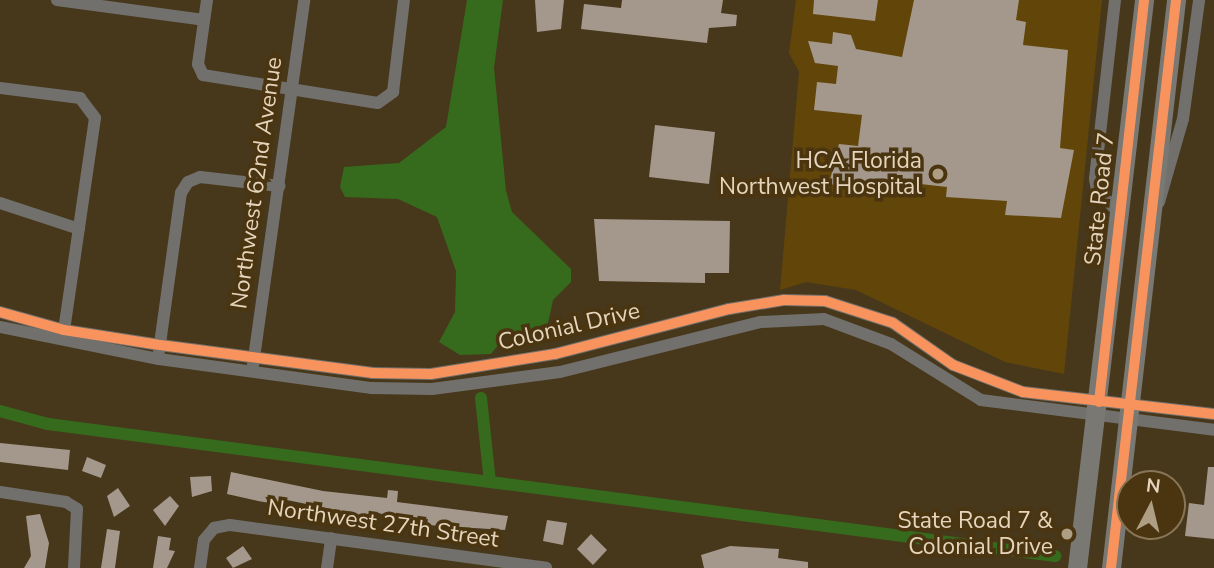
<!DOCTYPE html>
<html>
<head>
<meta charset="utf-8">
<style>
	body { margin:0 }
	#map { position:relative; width:1214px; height:568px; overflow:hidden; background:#47381b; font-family:"Nunito Sans",sans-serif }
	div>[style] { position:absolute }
	.built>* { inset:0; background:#624509 }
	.water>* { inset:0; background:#366b1e }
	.canal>* { height:12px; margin:-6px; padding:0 6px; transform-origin:6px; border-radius:6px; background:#366b1e }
	.building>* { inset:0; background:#a3988b }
	.street>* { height:12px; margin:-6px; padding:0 6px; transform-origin:6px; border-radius:6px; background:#71706d }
	.primary>* { height:19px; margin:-9.5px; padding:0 9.5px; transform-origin:9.5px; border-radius:9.5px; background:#7a7873 }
	.cycleway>* { height:10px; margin:-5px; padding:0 5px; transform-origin:5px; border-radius:5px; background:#f8935d }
	.dots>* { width:19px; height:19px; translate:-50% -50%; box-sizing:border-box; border:4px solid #4a3510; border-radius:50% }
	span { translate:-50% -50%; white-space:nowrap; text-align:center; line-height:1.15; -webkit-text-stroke:7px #4a3510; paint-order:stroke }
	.poi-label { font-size:23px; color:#e5d5bd }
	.right { translate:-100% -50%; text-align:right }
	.street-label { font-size:23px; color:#e5d5bd }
	.north { position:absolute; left:1116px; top:470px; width:70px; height:70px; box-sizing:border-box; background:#4a3510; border:2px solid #887555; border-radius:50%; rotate:7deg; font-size:19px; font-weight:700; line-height:28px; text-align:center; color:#e5d5bd }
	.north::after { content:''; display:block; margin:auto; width:24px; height:32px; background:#ae9e84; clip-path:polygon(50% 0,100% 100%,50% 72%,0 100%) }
</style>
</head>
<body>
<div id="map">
	<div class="built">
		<div style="clip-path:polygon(796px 0,1102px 0,1064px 374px,1005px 362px,856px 290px,806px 282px,780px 290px,799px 72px,789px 53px)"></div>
	</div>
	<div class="water">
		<div style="clip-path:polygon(467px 0,503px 0,494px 68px,506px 191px,512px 212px,571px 269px,571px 282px,553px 300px,548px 323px,504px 338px,491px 354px,460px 355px,439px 342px,455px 312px,456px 271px,437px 217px,398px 199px,345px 197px,340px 187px,344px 167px,399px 163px,446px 127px)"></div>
	</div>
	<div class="canal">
		<div style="left:481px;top:398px;width:84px;rotate:83.9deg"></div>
		<div style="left:0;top:411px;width:50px;rotate:15.2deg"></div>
		<div style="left:48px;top:424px;width:1016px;rotate:7.47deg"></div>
	</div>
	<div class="building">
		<div style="clip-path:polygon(535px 0,564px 0,561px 29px,537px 32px)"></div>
		<div style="clip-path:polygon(622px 0,723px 0,721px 13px,737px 15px,736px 26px,709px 28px,707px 43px,581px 29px,584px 4px,621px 8px)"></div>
		<div style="clip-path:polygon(814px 0,878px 0,875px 21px,813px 14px)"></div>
		<div style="clip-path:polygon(914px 0,1019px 0,1016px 20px,1026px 22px,1023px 45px,1068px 50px,1060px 148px,1074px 150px,1061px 218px,1005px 215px,1007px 201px,946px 197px,947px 187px,894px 181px,893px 192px,886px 193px,829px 184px,839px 144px,858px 146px,862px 115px,814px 110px,817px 82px,836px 84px,838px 66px,815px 63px,808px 41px,832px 44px,833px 32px,851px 35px,856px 49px,902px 57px)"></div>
		<div style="clip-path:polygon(655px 125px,715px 132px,709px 184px,649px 177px)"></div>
		<div style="clip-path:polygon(594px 219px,730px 221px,729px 273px,705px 273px,705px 283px,599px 281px)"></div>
		<div style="clip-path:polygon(0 443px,70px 450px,68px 470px,0 462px)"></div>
		<div style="clip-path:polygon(87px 457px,106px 465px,101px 478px,82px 471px)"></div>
		<div style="clip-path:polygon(1208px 467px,1214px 467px,1214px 539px,1185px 536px,1189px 503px,1204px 505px)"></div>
		<div style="clip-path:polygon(231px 472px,323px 491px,387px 498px,388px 490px,398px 491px,397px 502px,508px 516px,505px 530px,427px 525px,428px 519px,405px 522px,376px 512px,375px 518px,282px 499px,281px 505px,258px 501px,227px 494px)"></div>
		<div style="clip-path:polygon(211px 476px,212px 491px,192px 497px,190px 477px)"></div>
		<div style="clip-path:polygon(118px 488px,130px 506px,114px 517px,107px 496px)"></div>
		<div style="clip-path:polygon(170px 496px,179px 506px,165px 526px,153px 510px)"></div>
		<div style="clip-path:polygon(40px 514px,49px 543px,45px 568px,24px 568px,31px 556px,26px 516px)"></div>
		<div style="clip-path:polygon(547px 520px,567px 523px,563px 545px,543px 541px)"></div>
		<div style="clip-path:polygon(107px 529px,120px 531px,115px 568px,101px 568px)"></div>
		<div style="clip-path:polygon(591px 534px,607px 550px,593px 565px,577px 549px)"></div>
		<div style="clip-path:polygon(158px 536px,171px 538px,169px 550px,175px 551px,167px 568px,153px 568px)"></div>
		<div style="clip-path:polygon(243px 546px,252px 559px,233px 568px,226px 558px)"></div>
		<div style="clip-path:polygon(730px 546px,779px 549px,778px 558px,808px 562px,808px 568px,704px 568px,701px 555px)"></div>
	</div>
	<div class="street">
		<div style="left:57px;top:0;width:148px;rotate:7.7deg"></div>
		<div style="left:207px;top:0;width:65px;rotate:98deg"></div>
		<div style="left:198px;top:64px;width:12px;rotate:66deg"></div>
		<div style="left:203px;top:75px;width:177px;rotate:9.1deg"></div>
		<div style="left:378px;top:103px;width:19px;rotate:-36deg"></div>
		<div style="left:393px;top:92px;width:93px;rotate:-83.2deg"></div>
		<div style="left:1115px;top:0;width:180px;rotate:96.4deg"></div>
		<div style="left:1095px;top:179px;width:11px;rotate:80deg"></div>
		<div style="left:1097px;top:190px;width:33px;rotate:46deg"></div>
		<div style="left:0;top:88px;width:81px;rotate:7.1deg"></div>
		<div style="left:80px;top:98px;width:25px;rotate:53deg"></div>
		<div style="left:95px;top:118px;width:221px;rotate:98.3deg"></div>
		<div style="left:1159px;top:202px;width:86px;rotate:-73.9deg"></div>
		<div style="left:1183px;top:119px;width:120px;rotate:-82.3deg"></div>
		<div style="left:0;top:203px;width:83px;rotate:18.2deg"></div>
		<div style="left:0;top:312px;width:66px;rotate:15.7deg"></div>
		<div style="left:64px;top:330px;width:97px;rotate:8.9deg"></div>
		<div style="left:160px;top:345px;width:215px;rotate:7.5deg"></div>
		<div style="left:373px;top:373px;width:58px;rotate:1deg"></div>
		<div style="left:431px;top:374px;width:126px;rotate:-9.2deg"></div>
		<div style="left:555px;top:354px;width:180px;rotate:-14.5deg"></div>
		<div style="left:729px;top:309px;width:56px;rotate:-9.3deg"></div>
		<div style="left:784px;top:300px;width:41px;rotate:1.4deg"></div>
		<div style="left:825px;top:301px;width:71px;rotate:17.9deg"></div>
		<div style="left:893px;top:323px;width:73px;rotate:35deg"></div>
		<div style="left:953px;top:365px;width:75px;rotate:21.1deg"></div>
		<div style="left:1023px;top:392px;width:192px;rotate:6.6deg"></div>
		<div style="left:0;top:327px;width:162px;rotate:11.4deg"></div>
		<div style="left:159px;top:359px;width:215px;rotate:7.8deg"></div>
		<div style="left:372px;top:388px;width:60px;rotate:1deg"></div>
		<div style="left:432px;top:389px;width:129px;rotate:-7.6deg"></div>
		<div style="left:560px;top:372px;width:207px;rotate:-14deg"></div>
		<div style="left:761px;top:322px;width:63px;rotate:-2.7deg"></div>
		<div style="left:824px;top:319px;width:72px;rotate:20.5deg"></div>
		<div style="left:891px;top:344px;width:106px;rotate:31.9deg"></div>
		<div style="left:981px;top:400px;width:235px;rotate:7.3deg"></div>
		<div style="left:159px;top:351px;width:160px;rotate:-82.1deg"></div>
		<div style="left:181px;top:193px;width:13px;rotate:-58deg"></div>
		<div style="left:188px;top:182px;width:13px;rotate:-23deg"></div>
		<div style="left:200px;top:177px;width:80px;rotate:6.5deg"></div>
		<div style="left:253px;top:365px;width:369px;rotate:-82deg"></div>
		<div style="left:0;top:492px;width:67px;rotate:8.6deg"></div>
		<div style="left:66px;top:502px;width:13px;rotate:32deg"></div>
		<div style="left:77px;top:509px;width:59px;rotate:92.9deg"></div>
		<div style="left:200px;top:568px;width:28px;rotate:-82deg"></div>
		<div style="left:204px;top:540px;width:16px;rotate:-50deg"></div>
		<div style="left:214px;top:528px;width:16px;rotate:-11deg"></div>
		<div style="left:230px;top:525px;width:319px;rotate:7.7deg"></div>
		<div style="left:327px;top:568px;width:30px;rotate:-82deg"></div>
	</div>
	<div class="primary">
		<div style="left:1077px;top:568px;width:572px;rotate:-83.27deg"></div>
		<div style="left:1111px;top:568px;width:572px;rotate:-83.47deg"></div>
	</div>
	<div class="cycleway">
		<div style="left:0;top:312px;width:66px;rotate:15.7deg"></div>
		<div style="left:64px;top:330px;width:97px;rotate:8.9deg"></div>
		<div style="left:160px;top:345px;width:215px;rotate:7.5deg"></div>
		<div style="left:373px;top:373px;width:58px;rotate:1deg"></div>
		<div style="left:431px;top:374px;width:126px;rotate:-9.2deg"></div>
		<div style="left:555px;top:354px;width:180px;rotate:-14.5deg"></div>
		<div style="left:729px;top:309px;width:56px;rotate:-9.3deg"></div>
		<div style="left:784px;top:300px;width:41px;rotate:1.4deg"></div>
		<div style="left:825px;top:301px;width:71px;rotate:17.9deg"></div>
		<div style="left:893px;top:323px;width:73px;rotate:35deg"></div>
		<div style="left:953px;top:365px;width:75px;rotate:21.1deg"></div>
		<div style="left:1023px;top:392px;width:192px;rotate:6.6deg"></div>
		<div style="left:1099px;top:402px;width:405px;rotate:-83.6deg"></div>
		<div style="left:1111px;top:568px;width:572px;rotate:-83.47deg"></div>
	</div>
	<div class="dots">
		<div style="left:938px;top:174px;background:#ae9e84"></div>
		<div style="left:1067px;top:534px;background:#ae9e84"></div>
	</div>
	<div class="poi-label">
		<span class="right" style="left:922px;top:174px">HCA Florida<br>Northwest Hospital</span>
		<span class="right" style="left:1053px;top:534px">State Road 7 &amp;<br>Colonial Drive</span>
	</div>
	<div class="street-label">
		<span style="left:257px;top:183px;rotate:-82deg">Northwest 62nd Avenue</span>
		<span style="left:1100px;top:199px;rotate:-84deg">State Road 7</span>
		<span style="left:569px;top:327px;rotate:-13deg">Colonial Drive</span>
		<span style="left:383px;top:524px;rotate:8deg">Northwest 27th Street</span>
	</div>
	<div class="north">N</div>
</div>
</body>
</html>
